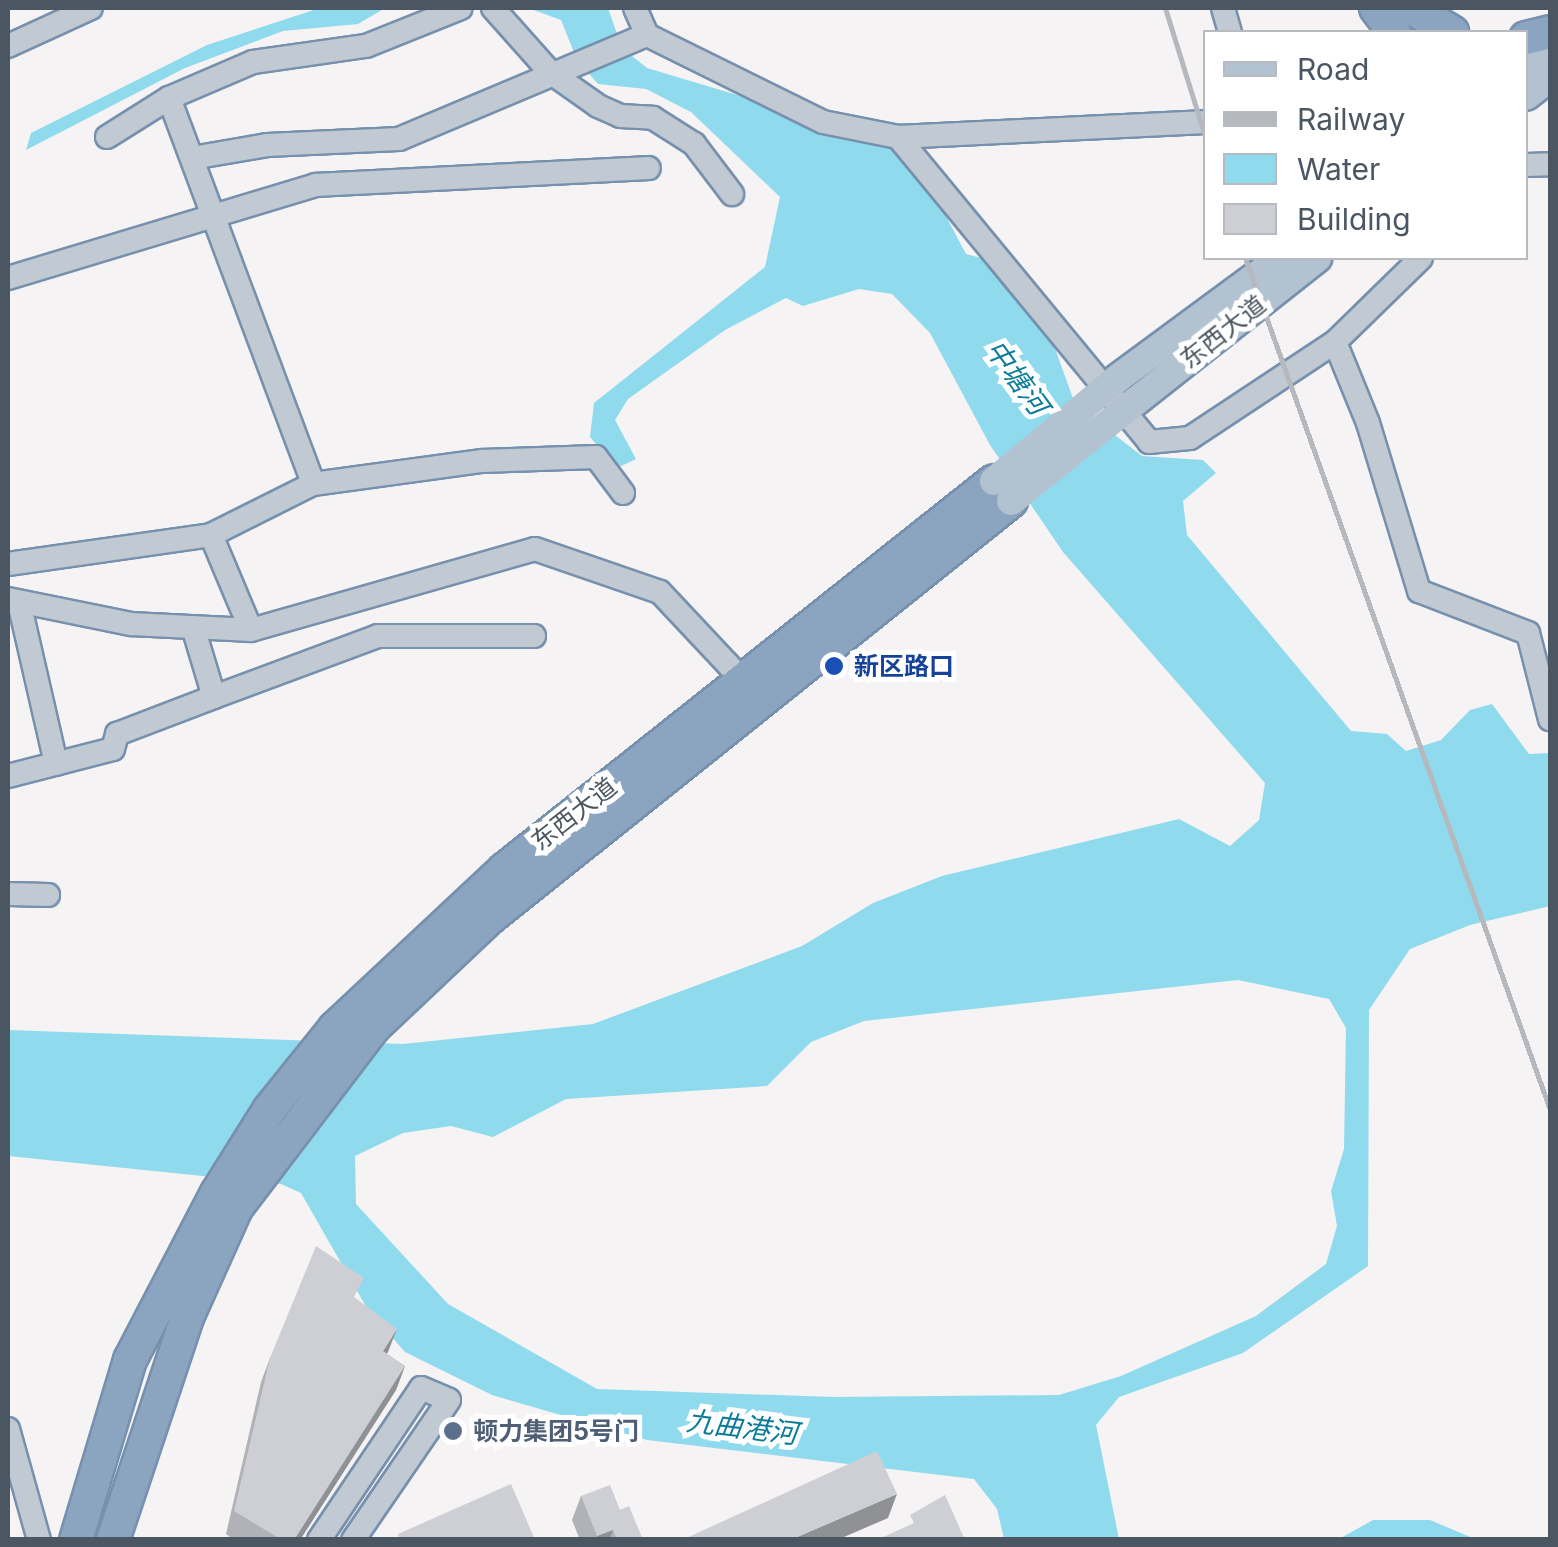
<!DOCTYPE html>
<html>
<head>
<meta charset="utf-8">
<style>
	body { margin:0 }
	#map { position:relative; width:1558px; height:1547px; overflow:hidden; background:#f5f3f3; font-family:Inter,"Noto Sans SC",sans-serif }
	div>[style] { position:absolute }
	.water>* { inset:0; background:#90daee }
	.roads { filter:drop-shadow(2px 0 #7690ad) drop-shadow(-2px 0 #7690ad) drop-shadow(0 2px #7690ad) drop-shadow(0 -2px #7690ad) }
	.minor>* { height:22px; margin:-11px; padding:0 11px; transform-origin:11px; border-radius:11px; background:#c1cad2 }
	.major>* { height:28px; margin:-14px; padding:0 14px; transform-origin:14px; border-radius:14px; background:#b3c2d1 }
	.highway>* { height:32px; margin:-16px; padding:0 16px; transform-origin:16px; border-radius:16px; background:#8ba5c1 }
	.rail>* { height:5px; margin:-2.5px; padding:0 2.5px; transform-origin:2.5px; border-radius:2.5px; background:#b5b8bd }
	.major-bridge>* { height:28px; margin:-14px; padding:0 14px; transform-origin:14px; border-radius:14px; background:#b3c2d1 }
	.wall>* { inset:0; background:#b0b2b7 }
	.shaded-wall>* { inset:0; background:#909195 }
	.building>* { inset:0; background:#cdcfd5 }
	.dots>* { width:28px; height:28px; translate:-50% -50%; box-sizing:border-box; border:5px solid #fff; border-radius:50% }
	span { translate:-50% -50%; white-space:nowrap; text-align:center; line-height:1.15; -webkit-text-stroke:10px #fff; paint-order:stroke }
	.street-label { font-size:25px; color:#4a5661 }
	.transit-label { font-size:25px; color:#164399; font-weight:700 }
	.left { translate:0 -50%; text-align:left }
	.service-label { font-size:25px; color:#4e5e75; font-weight:700 }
	.water-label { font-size:28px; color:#0c7c9b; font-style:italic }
	.frame { position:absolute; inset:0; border:10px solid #4a5661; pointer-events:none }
	.legend { position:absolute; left:1203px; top:30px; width:325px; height:230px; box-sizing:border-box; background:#fff; border:2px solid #b7bbc0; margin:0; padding:12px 18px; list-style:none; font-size:30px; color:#4a5661 }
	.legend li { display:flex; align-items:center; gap:20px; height:50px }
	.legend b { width:50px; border:2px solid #b7bbc0 }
</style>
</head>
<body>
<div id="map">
	<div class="water">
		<div style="clip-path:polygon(320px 8px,385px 8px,358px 24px,283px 31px,185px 68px,26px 150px,31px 133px,207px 45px)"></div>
		<div style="clip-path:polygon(evenodd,528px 8px,608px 8px,622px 48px,647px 68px,901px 144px,921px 169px,966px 254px,1015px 267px,1031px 282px,1075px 404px,1142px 456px,1203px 460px,1216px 473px,1183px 501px,1187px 535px,1351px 731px,1387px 734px,1406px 751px,1441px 740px,1470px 710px,1492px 704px,1529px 754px,1550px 753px,1550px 906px,1470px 925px,1410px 949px,1369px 1010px,1368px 1266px,1243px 1353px,1119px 1397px,1096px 1425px,1119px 1539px,1004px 1539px,997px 1509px,974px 1479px,647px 1440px,492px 1395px,405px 1352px,368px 1310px,301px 1193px,281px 1184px,8px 1156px,8px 1030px,403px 1044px,593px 1024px,802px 946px,873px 903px,942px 876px,1179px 819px,1230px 846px,1259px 820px,1265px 783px,1063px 552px,990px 445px,930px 333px,892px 294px,859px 289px,803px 306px,786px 298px,725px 330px,628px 399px,615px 420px,636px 459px,617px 468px,590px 437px,594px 403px,765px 267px,780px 197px,691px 112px,646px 89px,598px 84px,577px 60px,561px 20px,528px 8px,1238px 980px,1329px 999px,1346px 1028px,1344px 1149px,1331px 1191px,1337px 1226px,1326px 1264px,1256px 1316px,1121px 1376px,1059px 1395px,834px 1397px,597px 1389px,448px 1304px,356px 1204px,355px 1156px,403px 1133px,451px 1126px,493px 1137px,566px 1099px,767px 1086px,811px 1042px,864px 1021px,1238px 980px)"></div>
		<div style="clip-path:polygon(1373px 1520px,1430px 1520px,1475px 1539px,1339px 1539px)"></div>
	</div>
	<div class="roads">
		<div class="minor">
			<div style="left:493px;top:8px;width:86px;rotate:48.3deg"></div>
			<div style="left:550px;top:72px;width:59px;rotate:35.3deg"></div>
			<div style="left:598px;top:106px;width:24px;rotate:24deg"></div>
			<div style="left:620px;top:116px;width:33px;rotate:3deg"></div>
			<div style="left:653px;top:118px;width:49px;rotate:32.4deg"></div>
			<div style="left:694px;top:144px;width:63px;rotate:52.8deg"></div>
			<div style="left:635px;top:8px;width:30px;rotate:66deg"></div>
			<div style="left:1223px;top:8px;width:25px;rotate:74deg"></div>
			<div style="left:8px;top:46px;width:91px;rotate:-24.6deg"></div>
			<div style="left:169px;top:98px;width:412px;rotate:69.5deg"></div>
			<div style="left:107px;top:137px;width:73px;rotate:-32.2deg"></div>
			<div style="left:169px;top:98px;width:91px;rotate:-23.2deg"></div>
			<div style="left:253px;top:62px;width:114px;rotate:-8.1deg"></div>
			<div style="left:366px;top:46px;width:102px;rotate:-21.8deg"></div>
			<div style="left:898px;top:137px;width:395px;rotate:50.5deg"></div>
			<div style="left:1149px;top:442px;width:41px;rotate:-5.6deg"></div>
			<div style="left:1190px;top:438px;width:174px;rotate:-33.5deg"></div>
			<div style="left:1335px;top:342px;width:120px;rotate:-44.3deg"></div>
			<div style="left:192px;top:158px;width:76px;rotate:-9.8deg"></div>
			<div style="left:267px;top:145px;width:132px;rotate:-2.6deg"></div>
			<div style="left:399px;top:139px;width:269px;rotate:-22.8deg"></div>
			<div style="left:647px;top:35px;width:196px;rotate:26.3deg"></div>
			<div style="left:823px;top:122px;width:76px;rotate:11.3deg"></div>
			<div style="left:898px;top:137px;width:308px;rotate:-2.8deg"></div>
			<div style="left:1526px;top:165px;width:24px;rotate:-2deg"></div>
			<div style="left:8px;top:278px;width:322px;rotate:-16.8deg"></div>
			<div style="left:316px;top:185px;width:333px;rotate:-2.9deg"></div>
			<div style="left:1335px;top:342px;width:87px;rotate:67.8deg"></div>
			<div style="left:1368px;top:423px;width:176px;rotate:73.1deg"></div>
			<div style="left:1419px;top:591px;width:117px;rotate:21.1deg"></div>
			<div style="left:1528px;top:633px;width:89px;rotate:75.7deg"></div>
			<div style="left:211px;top:535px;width:103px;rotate:67.2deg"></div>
			<div style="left:8px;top:564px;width:205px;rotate:-8.1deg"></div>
			<div style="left:211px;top:535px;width:114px;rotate:-26.6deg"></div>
			<div style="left:313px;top:484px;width:171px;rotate:-7.8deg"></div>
			<div style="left:482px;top:461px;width:114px;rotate:-2deg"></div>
			<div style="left:596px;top:457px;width:45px;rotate:53.1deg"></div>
			<div style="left:8px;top:599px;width:126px;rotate:11.5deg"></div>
			<div style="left:131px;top:624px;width:120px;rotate:2.9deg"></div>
			<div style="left:251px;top:630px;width:295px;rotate:-15.9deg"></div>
			<div style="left:535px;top:549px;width:132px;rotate:19deg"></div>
			<div style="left:660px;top:592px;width:136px;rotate:46.8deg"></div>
			<div style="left:19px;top:602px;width:166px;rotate:77.1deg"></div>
			<div style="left:214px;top:697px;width:175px;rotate:-20.4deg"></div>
			<div style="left:378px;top:636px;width:156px"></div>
			<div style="left:8px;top:776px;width:108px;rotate:-14.4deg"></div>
			<div style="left:113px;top:749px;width:16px;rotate:-75deg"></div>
			<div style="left:117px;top:734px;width:104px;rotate:-20.9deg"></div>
			<div style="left:214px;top:697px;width:73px;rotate:-106.7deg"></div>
			<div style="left:8px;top:894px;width:40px;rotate:1.4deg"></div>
			<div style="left:8px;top:1429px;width:115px;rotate:74.4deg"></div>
			<div style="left:319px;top:1540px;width:183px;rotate:-56.1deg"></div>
			<div style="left:421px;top:1388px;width:30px;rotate:23deg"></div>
			<div style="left:449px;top:1400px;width:170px;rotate:124.4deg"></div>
		</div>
		<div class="major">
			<div style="left:1526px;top:65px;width:31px;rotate:-40deg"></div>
			<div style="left:1526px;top:96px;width:31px;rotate:-38deg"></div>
			<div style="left:1118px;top:378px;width:202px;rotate:-36.4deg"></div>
			<div style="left:1136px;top:401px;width:231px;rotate:-38.3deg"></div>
		</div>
		<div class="highway">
			<div style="left:1376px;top:8px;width:30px;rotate:53deg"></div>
			<div style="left:1412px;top:8px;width:47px;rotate:31deg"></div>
			<div style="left:1526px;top:38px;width:25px;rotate:-14deg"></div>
			<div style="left:76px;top:1540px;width:188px;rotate:-73.3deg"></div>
			<div style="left:130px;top:1360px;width:188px;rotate:-62.5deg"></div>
			<div style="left:217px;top:1193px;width:98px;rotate:-57.9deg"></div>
			<div style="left:269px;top:1110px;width:105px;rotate:-51.2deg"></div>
			<div style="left:335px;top:1028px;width:233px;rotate:-43.1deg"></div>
			<div style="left:505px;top:869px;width:624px;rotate:-38.43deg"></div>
			<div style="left:113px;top:1540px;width:237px;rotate:-71.6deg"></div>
			<div style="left:188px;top:1315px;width:117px;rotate:-65.8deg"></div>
			<div style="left:236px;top:1208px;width:228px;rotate:-52.7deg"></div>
			<div style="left:374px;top:1027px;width:156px;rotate:-43.4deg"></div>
			<div style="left:487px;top:920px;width:671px;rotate:-38.65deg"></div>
		</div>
	</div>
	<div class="rail">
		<div style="left:1165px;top:8px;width:138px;rotate:72.7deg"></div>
		<div style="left:1245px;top:258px;width:905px;rotate:70.3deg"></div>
	</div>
	<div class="major-bridge">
		<div style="left:994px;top:481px;width:161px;rotate:-39.7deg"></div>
		<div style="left:1011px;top:501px;width:160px;rotate:-38.7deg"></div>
	</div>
	<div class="wall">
		<div style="clip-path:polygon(357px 1300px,387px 1354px,405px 1366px,396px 1390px,300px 1540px,234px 1540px,226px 1534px,261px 1382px,270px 1358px)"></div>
		<div style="clip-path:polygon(581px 1496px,620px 1510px,643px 1540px,580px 1540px,572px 1520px)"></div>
	</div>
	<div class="shaded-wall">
		<div style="clip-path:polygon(397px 1329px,388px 1352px,374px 1374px,383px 1351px)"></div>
		<div style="clip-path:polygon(405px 1366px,396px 1390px,300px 1540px,294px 1540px)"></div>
		<div style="clip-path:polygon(897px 1494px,888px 1518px,837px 1540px,790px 1540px)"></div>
		<div style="clip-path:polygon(613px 1530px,609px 1540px,596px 1540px,597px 1536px)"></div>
	</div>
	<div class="building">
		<div style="clip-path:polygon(316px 1246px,364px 1278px,354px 1297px,397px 1329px,383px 1351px,405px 1366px,294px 1540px,282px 1540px,234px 1511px,270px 1358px)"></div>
		<div style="clip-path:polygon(877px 1451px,897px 1494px,790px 1540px,682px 1540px)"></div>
		<div style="clip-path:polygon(511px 1484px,535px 1540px,400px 1540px,398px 1534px)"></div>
		<div style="clip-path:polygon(610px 1485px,620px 1510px,629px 1506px,643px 1540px,617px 1540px,613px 1530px,597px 1536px,581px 1496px)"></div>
		<div style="clip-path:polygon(945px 1495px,965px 1540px,877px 1540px,914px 1523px,910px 1515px)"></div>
	</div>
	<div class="dots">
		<div style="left:834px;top:666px;background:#1a4fb4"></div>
		<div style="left:453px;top:1431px;background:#5c6f8a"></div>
	</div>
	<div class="street-label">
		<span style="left:1223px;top:332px;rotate:-38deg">东西大道</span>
		<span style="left:574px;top:814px;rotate:-38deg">东西大道</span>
	</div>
	<div class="transit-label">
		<span class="left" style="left:854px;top:666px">新区路口</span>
	</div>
	<div class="service-label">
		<span class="left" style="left:473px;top:1431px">顿力集团5号门</span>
	</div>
	<div class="water-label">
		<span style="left:1017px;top:377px;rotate:54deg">中塘河</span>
		<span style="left:742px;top:1427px;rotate:7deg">九曲港河</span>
	</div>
	<div class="frame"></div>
	<ul class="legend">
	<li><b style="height:12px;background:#b3c2d1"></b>Road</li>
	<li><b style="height:12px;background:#b5b8bd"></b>Railway</li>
	<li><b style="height:28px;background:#90daee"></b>Water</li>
	<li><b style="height:28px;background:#cdcfd5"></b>Building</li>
	</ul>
</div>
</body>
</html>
